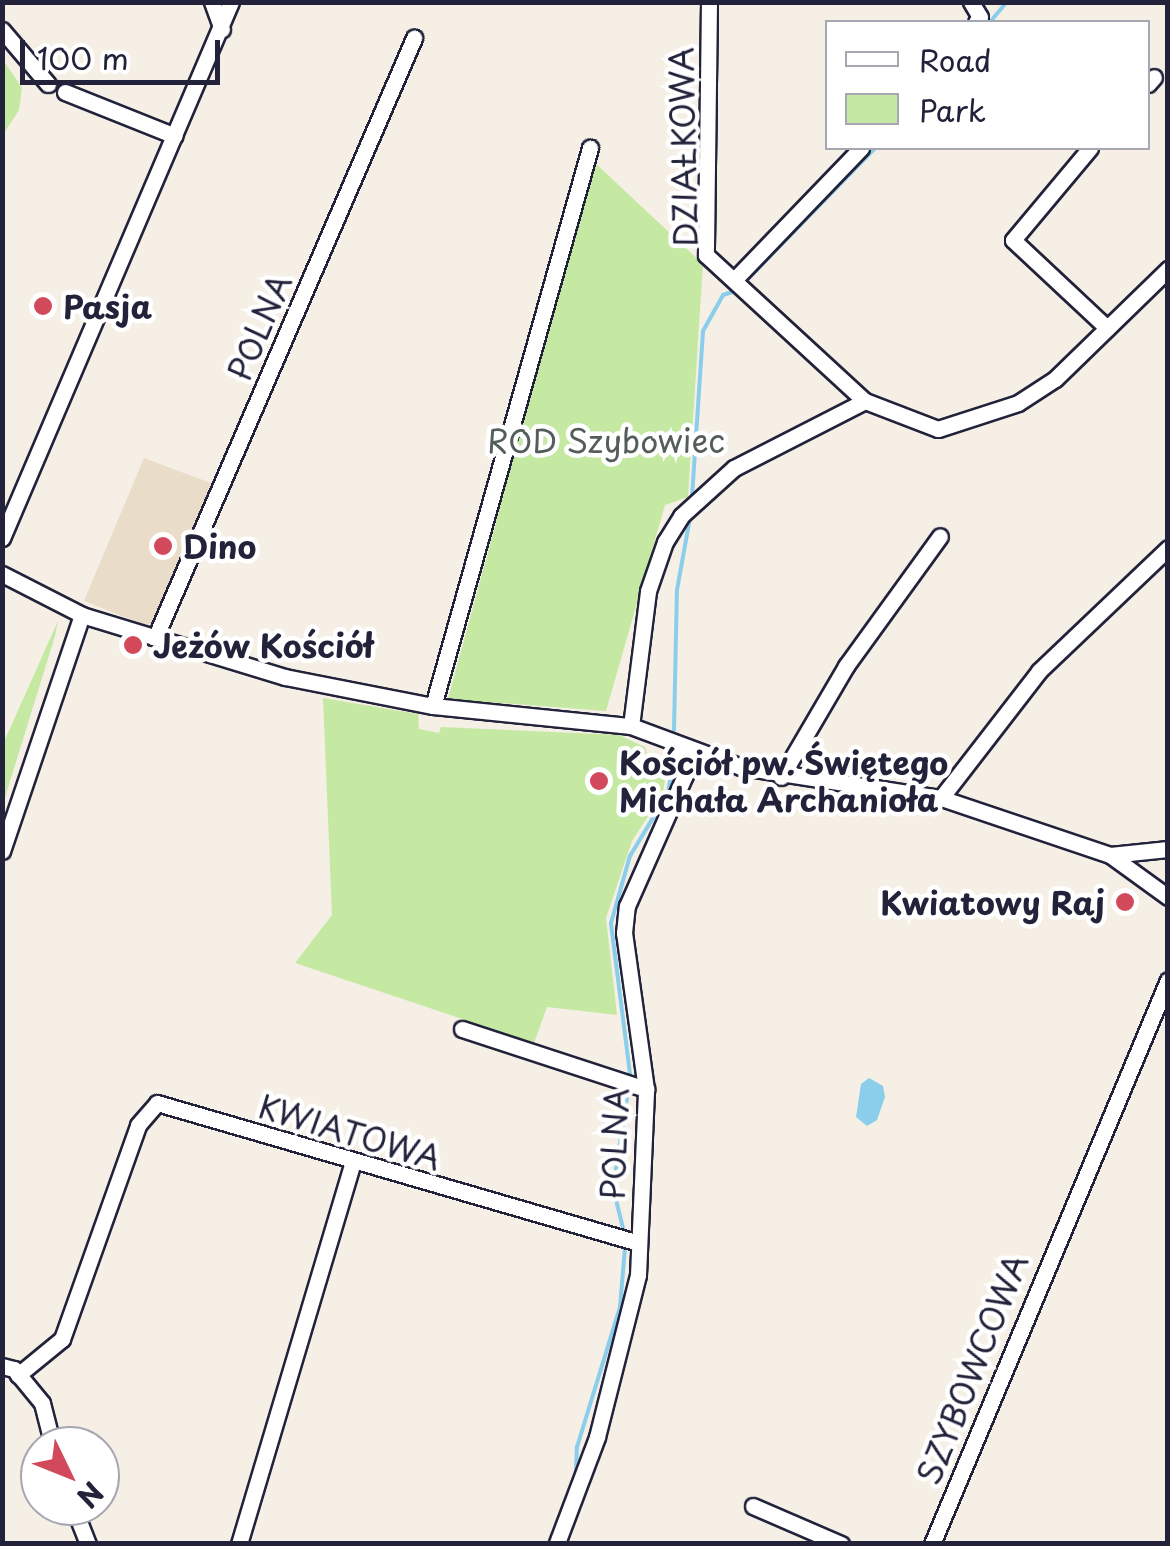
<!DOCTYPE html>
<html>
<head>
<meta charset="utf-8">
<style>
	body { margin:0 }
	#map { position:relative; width:1170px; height:1546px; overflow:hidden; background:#f5efe6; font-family:"Playpen Sans",sans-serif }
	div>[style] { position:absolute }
	.built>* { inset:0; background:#e9dcc8 }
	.green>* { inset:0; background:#c5e9a2 }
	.water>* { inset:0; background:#8bceec }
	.stream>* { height:4px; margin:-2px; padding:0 2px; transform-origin:2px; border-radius:2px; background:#8bceec }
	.roads { filter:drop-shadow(2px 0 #22223b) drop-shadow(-2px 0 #22223b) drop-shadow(0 2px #22223b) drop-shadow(0 -2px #22223b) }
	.street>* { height:15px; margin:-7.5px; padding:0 7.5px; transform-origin:7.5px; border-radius:7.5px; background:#fff }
	.dots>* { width:28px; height:28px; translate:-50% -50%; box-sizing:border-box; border:5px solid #fff; border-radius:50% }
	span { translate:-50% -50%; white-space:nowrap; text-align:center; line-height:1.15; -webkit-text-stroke:9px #fff; paint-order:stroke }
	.street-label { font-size:32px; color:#22223b }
	.poi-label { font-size:32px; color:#22223b; font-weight:700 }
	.left { translate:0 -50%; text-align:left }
	.right { translate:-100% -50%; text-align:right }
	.park-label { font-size:32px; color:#535e5a }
	.frame { position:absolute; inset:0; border:5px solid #22223b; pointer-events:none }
	.legend { position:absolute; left:825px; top:20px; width:325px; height:130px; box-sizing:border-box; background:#fff; border:2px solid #a7a7b1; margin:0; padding:12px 18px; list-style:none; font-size:30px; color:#22223b }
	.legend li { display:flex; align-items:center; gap:20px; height:50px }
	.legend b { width:50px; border:2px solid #a7a7b1 }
	.north { position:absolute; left:20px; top:1426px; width:100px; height:100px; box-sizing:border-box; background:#fff; border:2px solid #a7a7b1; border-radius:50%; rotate:133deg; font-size:28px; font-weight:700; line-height:40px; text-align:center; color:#22223b }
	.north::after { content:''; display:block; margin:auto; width:35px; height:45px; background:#d1495b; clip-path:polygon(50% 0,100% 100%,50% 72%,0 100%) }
	.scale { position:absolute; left:20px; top:40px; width:200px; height:45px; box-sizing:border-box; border:5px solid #22223b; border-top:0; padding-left:12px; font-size:30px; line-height:35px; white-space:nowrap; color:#22223b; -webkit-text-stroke:8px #fff; paint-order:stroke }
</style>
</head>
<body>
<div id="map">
	<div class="built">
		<div style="clip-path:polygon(144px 458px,216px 485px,150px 627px,84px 601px)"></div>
	</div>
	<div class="green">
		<div style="clip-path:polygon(2px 58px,22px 88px,19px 110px,3px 135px)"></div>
		<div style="clip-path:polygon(594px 162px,703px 264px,688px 497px,665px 505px,606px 711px,448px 699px)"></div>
		<div style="clip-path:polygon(58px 621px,55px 636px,3px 804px,3px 744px)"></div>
		<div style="clip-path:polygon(323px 698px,418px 714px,419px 729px,439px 733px,441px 727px,619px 735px,645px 747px,653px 775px,667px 764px,663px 793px,632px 841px,606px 918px,617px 1015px,547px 1007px,534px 1043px,295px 963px,332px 915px)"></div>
	</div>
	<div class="water">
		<div style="clip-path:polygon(869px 1078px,883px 1086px,885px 1097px,877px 1120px,867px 1126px,856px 1117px,861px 1084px)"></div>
	</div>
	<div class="stream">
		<div style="left:990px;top:22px;width:26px;rotate:-50deg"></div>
		<div style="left:742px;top:285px;width:191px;rotate:-45.8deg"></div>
		<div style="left:692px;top:497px;width:166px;rotate:-86.2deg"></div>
		<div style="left:703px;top:331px;width:41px;rotate:-60.9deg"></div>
		<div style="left:723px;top:295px;width:13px;rotate:-18deg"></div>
		<div style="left:674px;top:730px;width:140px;rotate:-88.8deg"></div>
		<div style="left:677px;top:590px;width:73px;rotate:-79.8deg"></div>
		<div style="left:630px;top:1074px;width:152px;rotate:-97.2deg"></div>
		<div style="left:611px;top:923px;width:70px;rotate:-74.2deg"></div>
		<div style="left:630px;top:856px;width:74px;rotate:-58.9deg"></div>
		<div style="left:668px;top:793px;width:37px;rotate:-81deg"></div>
		<div style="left:624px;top:1232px;width:45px;rotate:-104deg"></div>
		<div style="left:613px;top:1188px;width:98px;rotate:-81.2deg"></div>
		<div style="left:576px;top:1472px;width:25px;rotate:-88deg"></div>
		<div style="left:577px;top:1447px;width:146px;rotate:-72.9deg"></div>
		<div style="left:620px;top:1307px;width:59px;rotate:-85.2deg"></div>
	</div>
	<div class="roads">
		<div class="street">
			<div style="left:212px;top:2px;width:29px;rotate:70deg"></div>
			<div style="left:709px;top:2px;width:253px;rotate:90.7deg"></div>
			<div style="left:706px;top:255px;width:216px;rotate:42.6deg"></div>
			<div style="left:971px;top:2px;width:17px;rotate:59deg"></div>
			<div style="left:980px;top:17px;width:6px;rotate:129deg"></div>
			<div style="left:2px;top:30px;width:71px;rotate:49.6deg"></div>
			<div style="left:1148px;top:84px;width:9px;rotate:-49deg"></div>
			<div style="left:65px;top:92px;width:118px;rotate:21.8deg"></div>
			<div style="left:1090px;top:148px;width:120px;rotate:129.9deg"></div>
			<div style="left:1013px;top:240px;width:129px;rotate:43.1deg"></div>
			<div style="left:735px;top:279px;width:182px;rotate:-46.1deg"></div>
			<div style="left:2px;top:538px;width:583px;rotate:-66.87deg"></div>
			<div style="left:2px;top:574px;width:90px;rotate:27.1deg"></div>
			<div style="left:82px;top:615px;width:212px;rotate:17deg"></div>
			<div style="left:285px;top:677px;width:151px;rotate:11.1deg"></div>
			<div style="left:433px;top:706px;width:199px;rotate:5.8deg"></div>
			<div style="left:631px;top:726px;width:117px;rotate:20.4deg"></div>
			<div style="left:741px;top:767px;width:202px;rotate:8.8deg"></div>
			<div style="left:941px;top:798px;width:178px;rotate:18.6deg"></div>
			<div style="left:1110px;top:855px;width:58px;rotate:-5.9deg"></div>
			<div style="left:155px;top:638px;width:654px;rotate:-66.65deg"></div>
			<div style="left:433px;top:706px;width:580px;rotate:-74.29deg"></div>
			<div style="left:631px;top:726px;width:136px;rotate:-82.8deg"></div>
			<div style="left:648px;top:591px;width:52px;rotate:-70.9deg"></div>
			<div style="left:665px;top:542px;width:31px;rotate:-58deg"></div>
			<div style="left:681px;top:516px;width:72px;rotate:-42.2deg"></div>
			<div style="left:734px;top:468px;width:147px;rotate:-27.1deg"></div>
			<div style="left:865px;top:401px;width:78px;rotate:21deg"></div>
			<div style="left:938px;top:429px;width:84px;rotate:-18deg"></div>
			<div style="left:1018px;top:403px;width:44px;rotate:-33deg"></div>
			<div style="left:1055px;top:379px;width:158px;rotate:-44.2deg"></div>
			<div style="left:781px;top:777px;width:129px;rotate:-59.6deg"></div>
			<div style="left:846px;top:666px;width:160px;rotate:-54.1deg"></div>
			<div style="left:941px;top:798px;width:160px;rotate:-52.3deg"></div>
			<div style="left:1039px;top:671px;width:178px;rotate:-43.6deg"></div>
			<div style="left:2px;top:851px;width:249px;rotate:-71.3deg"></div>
			<div style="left:1110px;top:855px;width:72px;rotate:35.9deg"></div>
			<div style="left:462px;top:1029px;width:194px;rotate:18.1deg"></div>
			<div style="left:2px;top:1366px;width:12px;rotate:14deg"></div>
			<div style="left:14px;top:1369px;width:44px;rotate:50.5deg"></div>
			<div style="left:42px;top:1403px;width:44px;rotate:75.7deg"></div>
			<div style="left:18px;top:1375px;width:57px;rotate:-39.3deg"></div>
			<div style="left:62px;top:1339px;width:227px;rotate:-70.4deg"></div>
			<div style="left:138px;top:1125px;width:29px;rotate:-49deg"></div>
			<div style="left:157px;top:1103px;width:499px;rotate:16.2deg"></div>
			<div style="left:73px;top:1506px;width:41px;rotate:68.5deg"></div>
			<div style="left:753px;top:1506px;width:96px;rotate:23.4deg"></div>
			<div style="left:557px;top:1543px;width:113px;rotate:-69.3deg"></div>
			<div style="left:597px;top:1437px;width:167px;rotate:-75.8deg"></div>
			<div style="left:638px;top:1275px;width:186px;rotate:-87.5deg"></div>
			<div style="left:646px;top:1089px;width:158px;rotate:-98deg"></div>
			<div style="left:624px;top:933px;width:27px;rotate:-84deg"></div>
			<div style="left:627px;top:906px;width:143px;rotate:-66.1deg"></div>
			<div style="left:685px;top:775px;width:28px;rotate:-96deg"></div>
			<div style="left:239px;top:1544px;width:400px;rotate:-73.4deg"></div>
			<div style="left:932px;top:1544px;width:611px;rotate:-67.29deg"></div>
		</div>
	</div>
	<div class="dots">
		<div style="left:43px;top:306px;background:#d1495b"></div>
		<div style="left:163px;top:546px;background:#d1495b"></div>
		<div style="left:133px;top:645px;background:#d1495b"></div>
		<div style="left:599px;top:781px;background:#d1495b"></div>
		<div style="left:1125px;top:902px;background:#d1495b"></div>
	</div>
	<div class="street-label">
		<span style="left:683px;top:147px;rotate:-91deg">DZIAŁKOWA</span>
		<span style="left:259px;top:327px;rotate:-67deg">POLNA</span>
		<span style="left:350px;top:1132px;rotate:17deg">KWIATOWA</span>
		<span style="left:614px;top:1144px;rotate:-88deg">POLNA</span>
		<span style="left:972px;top:1369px;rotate:-68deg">SZYBOWCOWA</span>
	</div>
	<div class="poi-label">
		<span class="left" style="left:63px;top:306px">Pasja</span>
		<span class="left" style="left:183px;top:546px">Dino</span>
		<span class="left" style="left:153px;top:645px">Jeżów Kościół</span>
		<span class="left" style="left:619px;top:781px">Kościół pw. Świętego<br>Michała Archanioła</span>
		<span class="right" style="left:1105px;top:902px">Kwiatowy Raj</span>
	</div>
	<div class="park-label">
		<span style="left:606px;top:440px">ROD Szybowiec</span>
	</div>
	<div class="frame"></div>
	<ul class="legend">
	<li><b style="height:12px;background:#fff"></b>Road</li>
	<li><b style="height:28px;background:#c5e9a2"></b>Park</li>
	</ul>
	<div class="north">N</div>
	<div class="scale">100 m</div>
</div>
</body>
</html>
